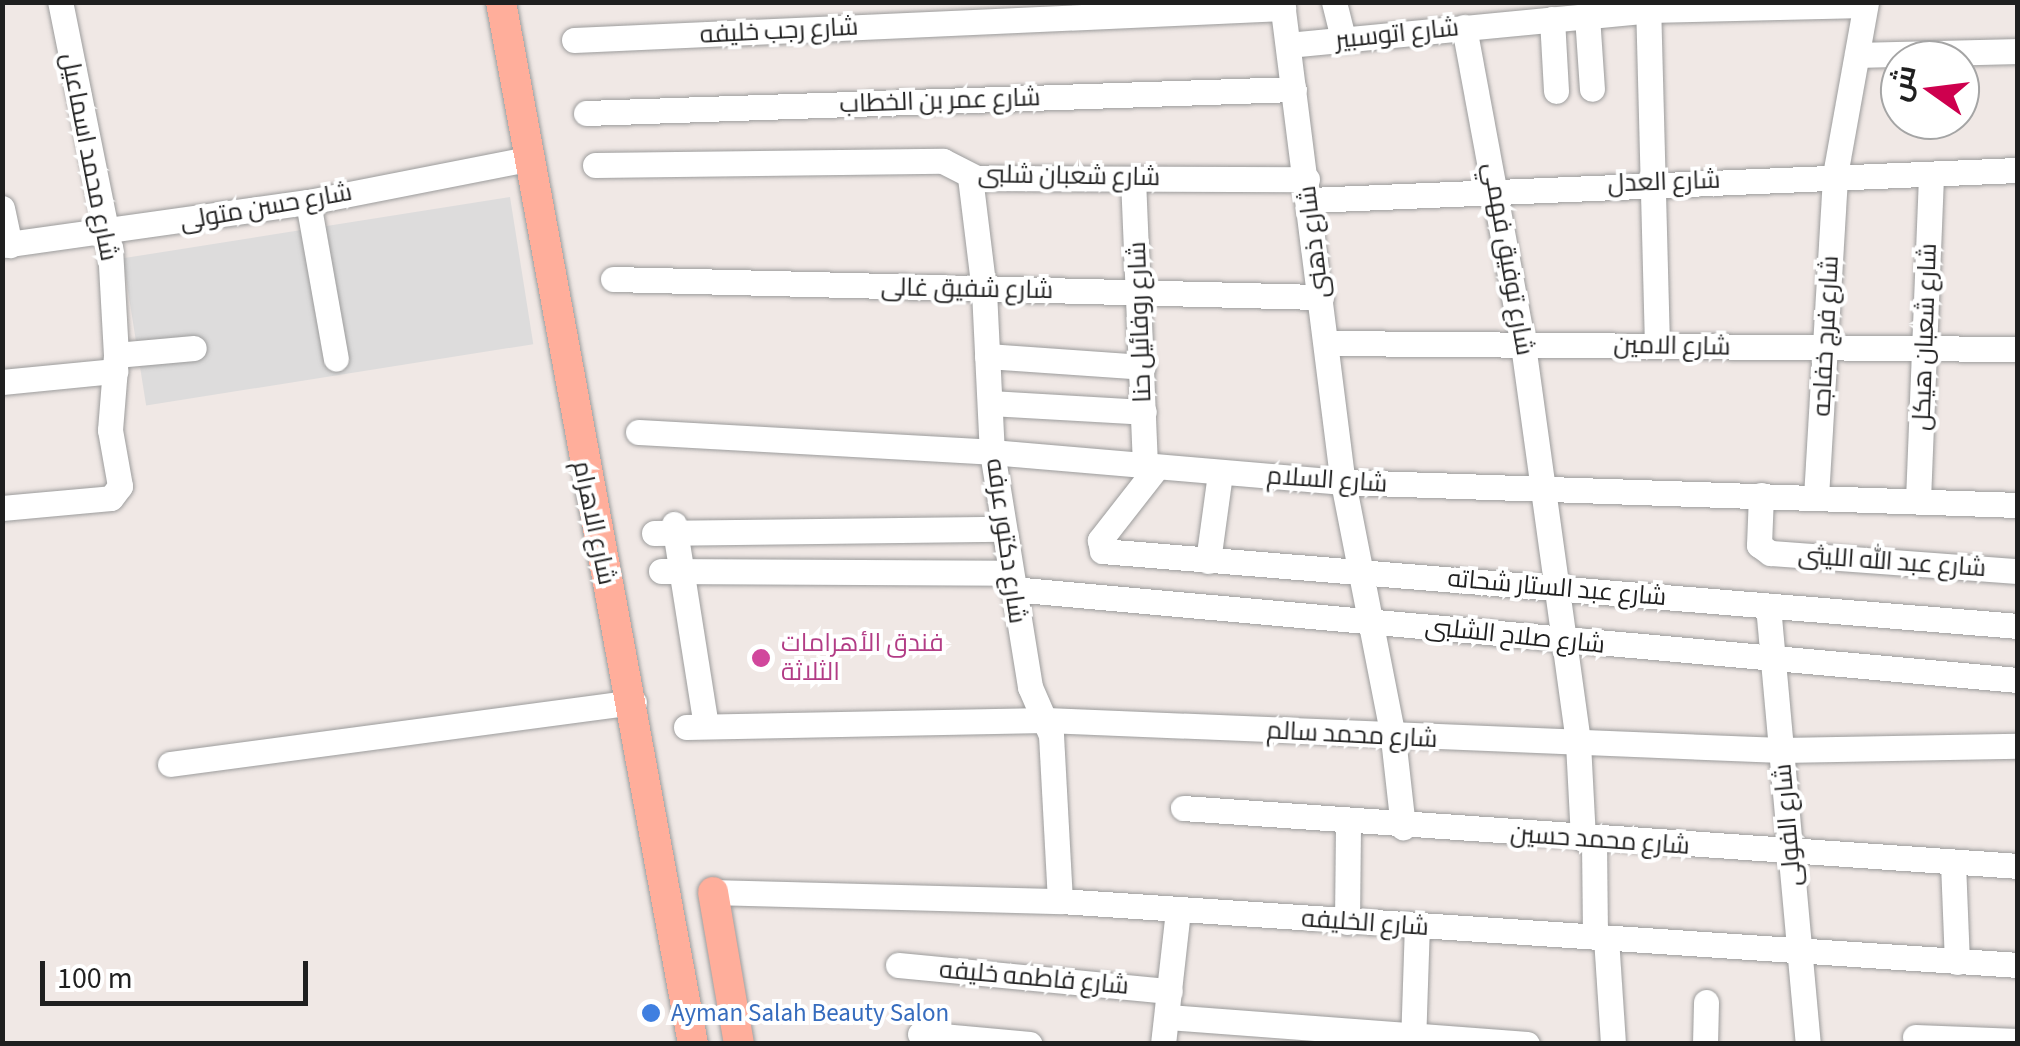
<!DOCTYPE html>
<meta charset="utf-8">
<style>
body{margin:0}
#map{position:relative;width:2020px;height:1046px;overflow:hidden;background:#f0e8e5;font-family:"Source Sans 3",Cairo,sans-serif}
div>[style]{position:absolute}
.residential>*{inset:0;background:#dddcdc;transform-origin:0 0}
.roads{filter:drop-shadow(0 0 2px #9c9c9c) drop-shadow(0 0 2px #9c9c9c)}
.minor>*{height:25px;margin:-12.5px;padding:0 12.5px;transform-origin:12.5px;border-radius:12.5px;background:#fff}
.major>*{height:30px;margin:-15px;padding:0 15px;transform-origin:15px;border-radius:15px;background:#ffae9b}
.dots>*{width:28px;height:28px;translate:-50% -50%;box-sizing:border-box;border:5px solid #fff;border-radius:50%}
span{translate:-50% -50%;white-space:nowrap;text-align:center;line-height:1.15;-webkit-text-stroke:8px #fff;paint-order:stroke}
.street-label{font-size:25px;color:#1f1f1f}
.hotel-label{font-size:25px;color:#b23c85}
.left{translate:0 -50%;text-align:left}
.shop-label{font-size:25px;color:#366cbe}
.frame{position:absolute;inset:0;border:5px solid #1f1f1f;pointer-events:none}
.north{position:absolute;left:1880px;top:40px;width:100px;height:100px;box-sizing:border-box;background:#fff;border:2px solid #a5a5a5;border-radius:50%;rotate:284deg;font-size:28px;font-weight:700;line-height:40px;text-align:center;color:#1f1f1f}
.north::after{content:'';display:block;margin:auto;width:35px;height:45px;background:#ce004e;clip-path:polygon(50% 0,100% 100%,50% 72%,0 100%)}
.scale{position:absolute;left:40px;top:961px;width:268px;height:45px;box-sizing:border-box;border:5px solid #1f1f1f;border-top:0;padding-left:12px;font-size:30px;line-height:35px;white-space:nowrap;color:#1f1f1f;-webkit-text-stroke:8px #fff;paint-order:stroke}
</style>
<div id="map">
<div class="residential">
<i style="left:510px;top:197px;width:149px;height:392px;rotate:81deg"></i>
</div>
<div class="roads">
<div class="minor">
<i style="left:1282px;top:2px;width:484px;rotate:82.8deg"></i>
<i style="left:1343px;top:482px;width:261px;rotate:78.9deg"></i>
<i style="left:1393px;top:738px;width:90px;rotate:83.6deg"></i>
<i style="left:1334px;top:2px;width:38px;rotate:76deg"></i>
<i style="left:1648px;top:2px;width:344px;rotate:88.5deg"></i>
<i style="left:1587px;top:16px;width:73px;rotate:86.1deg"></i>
<i style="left:1552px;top:19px;width:72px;rotate:86.8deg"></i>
<i style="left:1464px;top:27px;width:323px;rotate:79.5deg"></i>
<i style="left:1523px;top:345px;width:402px;rotate:82.1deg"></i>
<i style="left:1578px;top:743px;width:96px;rotate:87deg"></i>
<i style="left:574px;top:40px;width:710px;rotate:-2.58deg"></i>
<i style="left:1288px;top:45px;width:363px;rotate:-5.5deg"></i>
<i style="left:1649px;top:10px;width:216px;rotate:-1.3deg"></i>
<i style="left:1857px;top:55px;width:161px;rotate:-1.4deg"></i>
<i style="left:586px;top:113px;width:708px;rotate:-1.94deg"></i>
<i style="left:595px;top:165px;width:348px;rotate:-0.7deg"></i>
<i style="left:943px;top:161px;width:38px;rotate:27deg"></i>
<i style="left:977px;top:178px;width:330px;rotate:0.2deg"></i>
<i style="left:970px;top:177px;width:115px;rotate:83deg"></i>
<i style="left:984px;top:291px;width:161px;rotate:87.2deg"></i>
<i style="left:992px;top:452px;width:238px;rotate:80.8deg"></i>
<i style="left:1030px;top:687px;width:52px;rotate:66.4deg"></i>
<i style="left:1051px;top:735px;width:166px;rotate:86.9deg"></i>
<i style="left:1133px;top:179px;width:287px;rotate:87.6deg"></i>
<i style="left:1310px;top:200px;width:709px;rotate:-2.43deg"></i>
<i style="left:308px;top:202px;width:159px;rotate:79.9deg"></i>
<i style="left:2px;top:208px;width:38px;rotate:78deg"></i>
<i style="left:2px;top:245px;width:309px;rotate:-8deg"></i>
<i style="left:308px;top:202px;width:224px;rotate:-11.1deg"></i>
<i style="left:613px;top:279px;width:708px;rotate:1.46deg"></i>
<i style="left:1327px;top:343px;width:691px;rotate:0.5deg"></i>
<i style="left:116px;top:355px;width:78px;rotate:-5.1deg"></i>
<i style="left:987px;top:356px;width:156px;rotate:4deg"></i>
<i style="left:2px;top:382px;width:114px;rotate:-5.6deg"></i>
<i style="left:990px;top:403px;width:154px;rotate:3.3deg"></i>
<i style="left:638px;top:432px;width:355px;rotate:3.2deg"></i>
<i style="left:992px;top:452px;width:352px;rotate:4.9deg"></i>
<i style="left:1343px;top:482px;width:675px;rotate:1.95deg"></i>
<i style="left:1157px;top:467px;width:93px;rotate:128deg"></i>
<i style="left:1100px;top:540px;width:11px;rotate:80deg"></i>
<i style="left:1102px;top:551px;width:919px;rotate:4.68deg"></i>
<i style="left:1761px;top:495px;width:50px;rotate:92.3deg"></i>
<i style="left:1759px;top:545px;width:14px;rotate:36deg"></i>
<i style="left:1770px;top:553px;width:249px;rotate:4.2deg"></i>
<i style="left:1816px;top:497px;width:323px;rotate:-86.6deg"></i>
<i style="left:1835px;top:175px;width:176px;rotate:-79.8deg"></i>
<i style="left:1918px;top:500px;width:326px;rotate:-87.7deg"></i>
<i style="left:2px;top:508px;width:109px;rotate:-5.2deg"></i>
<i style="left:111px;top:498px;width:15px;rotate:-53deg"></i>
<i style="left:120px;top:486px;width:57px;rotate:-100.1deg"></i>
<i style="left:110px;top:430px;width:75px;rotate:-85.4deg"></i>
<i style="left:116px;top:355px;width:106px;rotate:-93.2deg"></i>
<i style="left:110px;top:249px;width:252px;rotate:-101.4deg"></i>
<i style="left:674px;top:524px;width:204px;rotate:81deg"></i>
<i style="left:654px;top:533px;width:349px;rotate:-0.7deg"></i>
<i style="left:1208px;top:561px;width:89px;rotate:-82.2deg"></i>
<i style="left:661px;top:571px;width:348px;rotate:0.3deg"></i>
<i style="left:1012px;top:589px;width:1010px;rotate:5.17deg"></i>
<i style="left:1768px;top:606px;width:440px;rotate:84.8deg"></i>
<i style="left:686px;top:727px;width:360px;rotate:-1.1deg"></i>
<i style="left:1046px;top:720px;width:736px;rotate:2.34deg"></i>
<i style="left:1781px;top:750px;width:237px;rotate:-1deg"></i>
<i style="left:170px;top:764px;width:468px;rotate:-7.6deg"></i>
<i style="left:1183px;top:808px;width:837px;rotate:3.97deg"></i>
<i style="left:1594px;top:840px;width:97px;rotate:89.4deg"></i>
<i style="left:1953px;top:863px;width:99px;rotate:87.7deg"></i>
<i style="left:713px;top:892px;width:347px;rotate:1.5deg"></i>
<i style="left:1060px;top:901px;width:960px;rotate:3.82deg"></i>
<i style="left:1347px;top:922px;width:99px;rotate:-89.4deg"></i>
<i style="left:1606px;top:938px;width:106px;rotate:86.2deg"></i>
<i style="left:898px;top:965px;width:273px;rotate:5.5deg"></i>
<i style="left:1168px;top:1017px;width:360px;rotate:4.3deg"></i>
<i style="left:920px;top:1034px;width:110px;rotate:5.2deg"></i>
<i style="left:1915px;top:1037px;width:103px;rotate:2.2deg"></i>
<i style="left:1163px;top:1044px;width:134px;rotate:-83.6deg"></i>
<i style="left:1413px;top:1044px;width:118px;rotate:-88.1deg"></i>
<i style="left:1705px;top:1044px;width:42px;rotate:-88.6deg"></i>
</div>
<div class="major">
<i style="left:501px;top:2px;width:1060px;rotate:79.56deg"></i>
<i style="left:713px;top:892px;width:154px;rotate:80.3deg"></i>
</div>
</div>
<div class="dots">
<i style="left:761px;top:658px;background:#d1479c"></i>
<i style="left:651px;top:1013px;background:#3f7fe0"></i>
</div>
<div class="street-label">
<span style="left:779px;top:31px;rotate:-3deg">شارع رجب خليفه</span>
<span style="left:1397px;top:34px;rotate:-6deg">شارع اتوسبير</span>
<span style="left:940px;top:101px;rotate:-2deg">شارع عمر بن الخطاب</span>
<span style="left:89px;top:157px;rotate:79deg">شارع محمد اسماعيل</span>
<span style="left:1069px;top:176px;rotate:1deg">شارع شعبان شلبى</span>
<span style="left:1664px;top:182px;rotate:-2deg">شارع العدل</span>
<span style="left:266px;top:207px;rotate:-10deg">شارع حسن متولى</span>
<span style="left:1314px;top:242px;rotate:-97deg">شارع ذهنى</span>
<span style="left:1508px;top:259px;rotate:80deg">شارع توفيق فهمي</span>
<span style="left:967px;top:289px;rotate:1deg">شارع شفيق غالى</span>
<span style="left:1140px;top:322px;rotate:-92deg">شارع روفائيل حنا</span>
<span style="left:1826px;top:336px;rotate:-87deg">شارع فرج خفاجه</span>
<span style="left:1925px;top:337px;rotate:-88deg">شارع شعبان هيكل</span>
<span style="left:1672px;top:346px;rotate:1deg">شارع الامين</span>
<span style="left:1327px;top:480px;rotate:4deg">شارع السلام</span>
<span style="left:594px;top:523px;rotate:78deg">شارع الاهرام</span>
<span style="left:1006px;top:541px;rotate:82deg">شارع دكتور عرفه</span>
<span style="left:1892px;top:562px;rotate:4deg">شارع عبد الله الليثى</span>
<span style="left:1557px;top:588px;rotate:5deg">شارع عبد الستار شحاته</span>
<span style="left:1515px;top:636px;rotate:6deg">شارع صلاح الشلبى</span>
<span style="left:1352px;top:735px;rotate:3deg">شارع محمد سالم</span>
<span style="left:1788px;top:825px;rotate:-95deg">شارع الفولى</span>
<span style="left:1600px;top:840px;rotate:4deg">شارع محمد حسين</span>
<span style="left:1365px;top:923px;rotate:4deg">شارع الخليفه</span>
<span style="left:1034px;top:978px;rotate:5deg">شارع فاطمه خليفه</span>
</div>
<div class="hotel-label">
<span class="left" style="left:781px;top:658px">فندق الأهرامات<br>الثلاثة</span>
</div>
<div class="shop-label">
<span class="left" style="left:671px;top:1013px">Ayman Salah Beauty Salon</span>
</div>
<div class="frame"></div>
<div class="north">ش</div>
<div class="scale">100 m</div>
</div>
